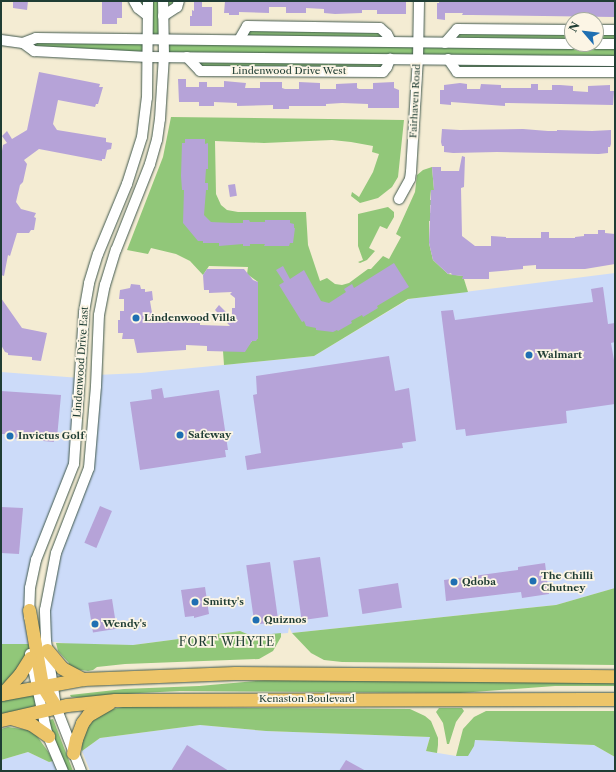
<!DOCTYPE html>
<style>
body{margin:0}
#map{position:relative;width:616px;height:772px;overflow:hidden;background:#f4ecd3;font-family:"Libre Caslon Text",serif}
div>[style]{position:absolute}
.built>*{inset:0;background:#ccdbf9}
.green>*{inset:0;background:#91c779}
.building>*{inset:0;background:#b6a3d8;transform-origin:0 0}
.roads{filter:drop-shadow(0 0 1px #3f574c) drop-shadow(0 0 1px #3f574c)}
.minor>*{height:10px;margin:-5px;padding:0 5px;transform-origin:5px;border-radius:5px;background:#fff}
.major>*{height:13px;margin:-6.5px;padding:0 6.5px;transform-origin:6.5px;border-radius:6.5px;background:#edc569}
.dots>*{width:11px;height:11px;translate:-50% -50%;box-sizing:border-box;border:2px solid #fcf5e5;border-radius:50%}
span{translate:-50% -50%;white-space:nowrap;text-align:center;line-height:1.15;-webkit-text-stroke:3.5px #fcf5e5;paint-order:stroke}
.street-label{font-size:10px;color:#1f3d34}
.poi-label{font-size:10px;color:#1f3d34;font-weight:700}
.left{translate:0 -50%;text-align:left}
.quarter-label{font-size:12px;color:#1f3d34;letter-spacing:1px}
.frame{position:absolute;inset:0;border:2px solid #1f3d34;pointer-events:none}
.north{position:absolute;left:564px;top:12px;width:40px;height:40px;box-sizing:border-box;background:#fcf5e5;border:1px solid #a4ab9e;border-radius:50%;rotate:298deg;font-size:11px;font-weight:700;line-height:16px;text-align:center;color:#1f3d34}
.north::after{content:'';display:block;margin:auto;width:14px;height:18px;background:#1f6fb2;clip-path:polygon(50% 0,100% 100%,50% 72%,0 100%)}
</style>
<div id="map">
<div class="built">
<i style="clip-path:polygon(615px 273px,615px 588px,556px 605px,292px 633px,289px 627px,288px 633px,252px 636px,240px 631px,133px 645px,71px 644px,46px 641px,47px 595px,89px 468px,96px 375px,141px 373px,314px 356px,409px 299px)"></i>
<i style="clip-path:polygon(1px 372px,80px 378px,74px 464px,36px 560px,29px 644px,18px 646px,1px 644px)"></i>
<i style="clip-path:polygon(200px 725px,266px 731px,430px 737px,426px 751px,456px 756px,474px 740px,594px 745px,615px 757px,615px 771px,90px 771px,82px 751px,100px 738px)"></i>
<i style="clip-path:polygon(28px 752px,49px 762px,53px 761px,57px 771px,1px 771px,1px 760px)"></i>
</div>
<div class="green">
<i style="clip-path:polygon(134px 1px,179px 1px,163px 16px,164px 39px,238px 40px,247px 26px,380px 28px,391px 42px,445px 43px,457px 29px,572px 30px,572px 44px,596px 44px,596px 30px,615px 30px,615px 72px,457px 72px,448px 59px,390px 59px,387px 67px,200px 71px,187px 57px,164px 56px,163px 40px,148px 39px,148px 57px,34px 51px,23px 43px,148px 39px,147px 15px)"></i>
<i style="clip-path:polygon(171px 117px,404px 120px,398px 177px,392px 187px,378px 198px,360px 203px,351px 196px,352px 192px,359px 197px,373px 172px,379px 154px,372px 152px,373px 146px,351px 142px,332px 140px,264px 143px,215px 141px,216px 194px,221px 205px,227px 210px,238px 212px,306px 212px,308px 245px,320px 281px,327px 278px,335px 284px,342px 285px,349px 283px,368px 269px,371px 269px,383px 256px,389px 259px,401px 237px,396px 234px,415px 192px,417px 175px,423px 170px,432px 167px,434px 190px,431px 190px,430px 200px,433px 200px,432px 205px,430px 205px,430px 213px,433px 213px,433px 221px,429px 221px,429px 243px,433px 260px,448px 274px,463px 276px,468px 292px,408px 299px,314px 356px,224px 365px,223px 351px,247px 347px,252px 341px,258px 338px,258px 282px,247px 274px,248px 267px,209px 266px,203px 275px,190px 261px,176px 254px,151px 248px,148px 254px,127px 250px,163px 157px)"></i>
<i style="clip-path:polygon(388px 207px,394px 212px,394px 217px,387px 229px,380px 226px,369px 248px,375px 251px,367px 260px,360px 263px,358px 262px,363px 260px,358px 246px,358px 214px)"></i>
<i style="clip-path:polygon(615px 588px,615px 665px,342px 662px,324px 660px,311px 653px,292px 633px,556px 605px)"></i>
<i style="clip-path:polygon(240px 631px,252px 636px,281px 633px,281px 637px,273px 651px,259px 659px,125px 664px,97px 667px,93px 670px,88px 671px,74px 669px,67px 666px,69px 663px,58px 651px,56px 643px,133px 645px)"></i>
<i style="clip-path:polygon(1px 644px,29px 644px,30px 658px,2px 693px,36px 687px,41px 710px,1px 720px)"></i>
<i style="clip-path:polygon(277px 679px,615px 681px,615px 686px,555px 686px,460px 693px,180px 691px,140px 693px,83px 698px,71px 697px,70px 695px,124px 689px,199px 686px)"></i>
<i style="clip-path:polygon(123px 707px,410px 709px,425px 716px,431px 721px,438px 738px,438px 745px,437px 753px,426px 751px,430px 737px,266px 731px,200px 725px,100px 738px,82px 751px,81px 738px,85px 723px,106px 710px)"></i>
<i style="clip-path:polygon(439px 708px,462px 708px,464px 711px,456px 722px,449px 744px,447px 744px,443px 723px,436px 712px)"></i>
<i style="clip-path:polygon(486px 711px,615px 711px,615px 757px,594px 745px,475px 740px,474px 746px,468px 756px,456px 756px,463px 729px,474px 717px)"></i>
<i style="clip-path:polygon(53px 719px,73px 771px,67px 771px,51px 734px,49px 720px)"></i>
<i style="clip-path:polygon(8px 727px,28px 730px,37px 736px,49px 753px,53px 761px,49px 762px,28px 752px,1px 760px,1px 729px)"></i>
</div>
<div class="building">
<i style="clip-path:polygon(13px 1px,28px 1px,27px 10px,13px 8px)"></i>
<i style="clip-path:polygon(102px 1px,122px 1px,122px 18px,117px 18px,117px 24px,102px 24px)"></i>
<i style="clip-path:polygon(194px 1px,202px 1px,202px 7px,212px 7px,212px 26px,190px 26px,190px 16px,192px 16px,192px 10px,194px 11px)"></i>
<i style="clip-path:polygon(225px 1px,406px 1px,406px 14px,377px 14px,377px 10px,362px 10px,362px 13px,335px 14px,324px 13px,324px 9px,306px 8px,306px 13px,286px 13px,286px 7px,269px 7px,269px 13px,239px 12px,239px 15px,229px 15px,229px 13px,224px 13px)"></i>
<i style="clip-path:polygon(439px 1px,615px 1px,615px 15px,614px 17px,472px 15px,462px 15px,463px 13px,445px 13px,445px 20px,437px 19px,437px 3px,439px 3px)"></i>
<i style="clip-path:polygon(39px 72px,100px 84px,99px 87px,103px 87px,98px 104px,96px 104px,95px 107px,58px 100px,53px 124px,57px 130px,106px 138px,106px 142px,112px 143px,111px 149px,107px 150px,105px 159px,102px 159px,102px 161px,39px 149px,24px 160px,27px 164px,23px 182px,20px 185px,16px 202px,21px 209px,36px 213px,34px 217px,36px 218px,34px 230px,31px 230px,29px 233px,17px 233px,10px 256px,8px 255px,4px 276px,1px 275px,1px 157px,3px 145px,7px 143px,2px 136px,7px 131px,12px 139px,27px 130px)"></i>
<i style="clip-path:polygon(178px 79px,186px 79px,186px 87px,199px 87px,199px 82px,207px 82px,207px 87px,224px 87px,224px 81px,246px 83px,245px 88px,260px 88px,260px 82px,282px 82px,282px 88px,285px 89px,299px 89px,299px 82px,320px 83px,320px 89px,336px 89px,336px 84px,357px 83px,357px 88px,359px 89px,373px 89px,373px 83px,394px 82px,394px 88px,399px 90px,399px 108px,368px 108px,368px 104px,342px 103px,326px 104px,326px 106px,289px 106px,289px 109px,273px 109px,273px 105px,237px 106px,237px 103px,214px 102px,214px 106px,199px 106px,199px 102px,179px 102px)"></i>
<i style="clip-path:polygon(460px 83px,467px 84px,467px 89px,480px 89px,481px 84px,501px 85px,501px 88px,531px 88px,531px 84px,538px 84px,538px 90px,552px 90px,552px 85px,560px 85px,573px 86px,573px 91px,588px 92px,588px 86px,610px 85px,610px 91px,614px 91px,613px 105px,505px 103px,505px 106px,451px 102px,451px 105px,440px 104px,440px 90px,444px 90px,444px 85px)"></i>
<i style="clip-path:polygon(442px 129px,460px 130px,523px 129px,548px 131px,557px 131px,557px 130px,592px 131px,611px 130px,611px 144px,610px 147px,608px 147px,608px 153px,599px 154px,497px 152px,453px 153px,444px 152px,444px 146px,442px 146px,441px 142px)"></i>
<i style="clip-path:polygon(185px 139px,205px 139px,205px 144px,208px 143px,208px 169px,206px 169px,205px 183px,208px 183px,208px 190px,206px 190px,204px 215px,211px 222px,232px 223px,243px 223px,243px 220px,249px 220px,250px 222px,265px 222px,265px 220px,290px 220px,290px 223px,294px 224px,294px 228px,295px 228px,293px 243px,290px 243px,289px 246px,264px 246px,265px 244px,250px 244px,250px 246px,243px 246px,243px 244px,219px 246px,219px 243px,203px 243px,203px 241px,198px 241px,183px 223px,184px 190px,182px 190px,181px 176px,182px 143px,185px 143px)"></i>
<i style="clip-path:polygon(462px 156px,465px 157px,464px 187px,461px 188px,462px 236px,475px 246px,491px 246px,491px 236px,506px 237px,506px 238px,541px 238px,541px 232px,549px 232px,549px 238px,575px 238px,575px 237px,584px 236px,584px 234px,598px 234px,598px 230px,605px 230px,605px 233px,615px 234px,615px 264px,585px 269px,536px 269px,536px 265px,523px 266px,523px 269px,489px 272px,489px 279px,462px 279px,463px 276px,452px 275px,451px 273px,448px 274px,433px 260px,429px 243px,431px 190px,434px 190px,432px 167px,441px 167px,441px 171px,459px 171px)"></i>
<i style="left:235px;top:184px;width:12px;height:7px;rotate:81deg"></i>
<i style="clip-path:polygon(394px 263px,409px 287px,377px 306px,378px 308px,363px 317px,362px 315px,351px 321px,352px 323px,338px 331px,337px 330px,333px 332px,316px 330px,316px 328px,306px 326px,304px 321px,302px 322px,279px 285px,284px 282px,276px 270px,283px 266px,290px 279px,304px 270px,321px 301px,329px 303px,346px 292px,344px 289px,352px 284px,354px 288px)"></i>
<i style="clip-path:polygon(207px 269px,244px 269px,253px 280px,258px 282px,258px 338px,256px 341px,252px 341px,245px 352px,207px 351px,207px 346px,186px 345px,186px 350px,137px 353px,134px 339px,122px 339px,123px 333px,118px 333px,118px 320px,120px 320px,120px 311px,124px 311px,124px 299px,119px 299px,120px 290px,130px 288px,131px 284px,140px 285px,141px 289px,145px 289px,145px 292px,152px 291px,153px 300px,150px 301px,153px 319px,187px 321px,187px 323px,200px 323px,200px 325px,230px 326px,215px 310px,219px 305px,232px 318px,232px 308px,235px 308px,235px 298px,230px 294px,232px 292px,209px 293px,209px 290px,204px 290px,203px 275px)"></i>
<i style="clip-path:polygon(603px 287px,608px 324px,615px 323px,615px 342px,611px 343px,615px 366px,615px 404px,566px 411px,567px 423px,466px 436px,465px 429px,456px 430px,441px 311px,453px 310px,455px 320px,593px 302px,591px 289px)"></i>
<i style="clip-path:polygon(1px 298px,22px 328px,47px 333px,41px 361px,32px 360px,32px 357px,8px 355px,8px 353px,5px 352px,1px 345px)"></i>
<i style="clip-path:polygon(389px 356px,395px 391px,409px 388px,416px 441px,402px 443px,403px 448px,247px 470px,245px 456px,261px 453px,253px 395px,257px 394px,256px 376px)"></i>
<i style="clip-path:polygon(162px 388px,164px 398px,219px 390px,228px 450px,225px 450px,226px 457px,140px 470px,130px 402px,152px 399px,151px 390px)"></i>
<i style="clip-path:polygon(1px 391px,61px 395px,57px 438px,53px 438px,54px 442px,43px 441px,43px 440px,5px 438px,5px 434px,1px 434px)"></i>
<i style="left:100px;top:506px;width:13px;height:40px;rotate:23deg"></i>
<i style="clip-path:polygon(1px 507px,23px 508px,19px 554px,1px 553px)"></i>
<i style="left:320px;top:557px;width:60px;height:27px;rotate:82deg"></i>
<i style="left:270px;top:562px;width:60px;height:24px;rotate:82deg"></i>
<i style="clip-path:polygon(545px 563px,549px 594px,522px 598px,521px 592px,446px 601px,444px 580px,518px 570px,518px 567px)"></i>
<i style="left:398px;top:583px;width:25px;height:40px;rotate:81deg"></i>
<i style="clip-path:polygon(205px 587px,209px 614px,194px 618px,194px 616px,185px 617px,181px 590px)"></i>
<i style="left:112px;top:599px;width:30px;height:24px;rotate:81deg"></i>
<i style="clip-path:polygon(187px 745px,229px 771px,171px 771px)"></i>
<i style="clip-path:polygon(346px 760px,366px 771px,339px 771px)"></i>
</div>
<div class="roads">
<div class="minor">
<i style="left:134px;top:1px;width:8px;rotate:60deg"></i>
<i style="left:138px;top:8px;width:11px;rotate:38deg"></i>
<i style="left:163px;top:16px;width:17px;rotate:-33deg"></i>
<i style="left:177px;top:7px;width:6px;rotate:-72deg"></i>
<i style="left:596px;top:30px;width:19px"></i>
<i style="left:1px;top:40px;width:22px;rotate:8deg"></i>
<i style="left:23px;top:43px;width:14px;rotate:36deg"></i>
<i style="left:34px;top:51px;width:114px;rotate:3deg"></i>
<i style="left:148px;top:57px;width:467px;rotate:0.5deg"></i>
<i style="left:239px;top:40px;width:16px;rotate:-60deg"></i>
<i style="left:247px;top:26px;width:133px;rotate:0.9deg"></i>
<i style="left:380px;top:28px;width:9px;rotate:41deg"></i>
<i style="left:387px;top:34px;width:9px;rotate:63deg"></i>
<i style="left:23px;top:43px;width:14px;rotate:-21deg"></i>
<i style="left:36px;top:38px;width:536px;rotate:0.64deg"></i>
<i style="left:445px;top:43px;width:18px;rotate:-49deg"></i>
<i style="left:457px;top:29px;width:115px;rotate:0.5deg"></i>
<i style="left:596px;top:44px;width:19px"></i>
<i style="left:187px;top:57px;width:19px;rotate:47deg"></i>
<i style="left:200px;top:71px;width:183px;rotate:0.3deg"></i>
<i style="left:383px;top:72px;width:6px;rotate:-51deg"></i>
<i style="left:387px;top:67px;width:9px;rotate:-69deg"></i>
<i style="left:448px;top:59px;width:16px;rotate:55deg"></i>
<i style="left:457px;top:72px;width:158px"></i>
<i style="left:399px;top:199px;width:23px;rotate:-61deg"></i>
<i style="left:410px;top:179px;width:7px;rotate:-82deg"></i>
<i style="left:411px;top:172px;width:113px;rotate:-86.5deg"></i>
<i style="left:418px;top:59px;width:58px;rotate:-89deg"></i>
<i style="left:29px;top:617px;width:29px;rotate:-88deg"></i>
<i style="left:30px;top:588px;width:29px;rotate:-78deg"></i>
<i style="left:36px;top:560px;width:103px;rotate:-68.4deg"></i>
<i style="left:74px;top:464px;width:152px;rotate:-86.2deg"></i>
<i style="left:84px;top:312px;width:29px;rotate:-80deg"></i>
<i style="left:89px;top:283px;width:30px;rotate:-73deg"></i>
<i style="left:98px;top:254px;width:76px;rotate:-67.5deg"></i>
<i style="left:127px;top:184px;width:49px;rotate:-72.3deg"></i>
<i style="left:142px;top:137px;width:39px;rotate:-83deg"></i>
<i style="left:147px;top:98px;width:97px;rotate:-89.4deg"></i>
<i style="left:30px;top:654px;width:67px;rotate:78deg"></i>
<i style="left:44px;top:720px;width:16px;rotate:76deg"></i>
<i style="left:48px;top:736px;width:38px;rotate:67deg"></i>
<i style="left:81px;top:771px;width:69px;rotate:-111.3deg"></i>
<i style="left:56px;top:707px;width:67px;rotate:-98.6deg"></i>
<i style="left:46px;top:641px;width:31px;rotate:-92deg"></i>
<i style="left:45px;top:610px;width:58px;rotate:-79.1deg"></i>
<i style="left:56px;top:553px;width:91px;rotate:-68.8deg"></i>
<i style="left:89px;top:468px;width:82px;rotate:-85.1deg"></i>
<i style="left:96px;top:386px;width:71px;rotate:-87.6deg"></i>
<i style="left:99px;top:315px;width:31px;rotate:-79deg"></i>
<i style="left:105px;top:285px;width:37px;rotate:-73deg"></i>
<i style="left:116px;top:250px;width:92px;rotate:-68.4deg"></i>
<i style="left:150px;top:164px;width:25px;rotate:-74deg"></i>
<i style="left:157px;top:140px;width:21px;rotate:-82deg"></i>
<i style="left:160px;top:119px;width:63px;rotate:-86.4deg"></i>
<i style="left:164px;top:56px;width:55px;rotate:-91deg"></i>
</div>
<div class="major">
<i style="left:29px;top:610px;width:76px;rotate:80.2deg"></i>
<i style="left:42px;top:685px;width:26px;rotate:58deg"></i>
<i style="left:47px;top:650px;width:23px;rotate:50deg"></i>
<i style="left:62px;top:668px;width:24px;rotate:28deg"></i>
<i style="left:1px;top:694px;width:83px;rotate:-10.4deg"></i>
<i style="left:83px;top:679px;width:152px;rotate:-2.3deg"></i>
<i style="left:235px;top:673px;width:380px;rotate:0.5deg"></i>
<i style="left:2px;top:694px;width:27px;rotate:-48deg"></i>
<i style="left:20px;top:674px;width:19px;rotate:-58deg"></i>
<i style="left:11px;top:718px;width:21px;rotate:17deg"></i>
<i style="left:31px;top:724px;width:21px;rotate:35deg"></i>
<i style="left:1px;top:720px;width:68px;rotate:-12.8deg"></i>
<i style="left:67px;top:705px;width:48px;rotate:-5.9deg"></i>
<i style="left:115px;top:700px;width:500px;rotate:-0.11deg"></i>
<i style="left:73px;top:753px;width:14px;rotate:-78deg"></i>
<i style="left:76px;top:739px;width:17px;rotate:-69deg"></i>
<i style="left:82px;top:723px;width:10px;rotate:-53deg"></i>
<i style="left:88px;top:715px;width:24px;rotate:-30deg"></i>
</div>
</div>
<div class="dots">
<i style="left:136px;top:318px;background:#1f6fb2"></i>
<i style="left:529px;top:355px;background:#1f6fb2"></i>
<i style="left:180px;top:435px;background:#1f6fb2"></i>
<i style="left:10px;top:436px;background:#1f6fb2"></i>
<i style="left:533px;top:581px;background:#1f6fb2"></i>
<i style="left:454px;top:582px;background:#1f6fb2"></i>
<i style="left:195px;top:602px;background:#1f6fb2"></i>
<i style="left:256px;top:620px;background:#1f6fb2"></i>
<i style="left:95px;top:624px;background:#1f6fb2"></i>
</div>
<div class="street-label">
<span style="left:289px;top:71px">Lindenwood Drive West</span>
<span style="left:415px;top:101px;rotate:-87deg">Fairhaven Road</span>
<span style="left:81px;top:362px;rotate:-86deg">Lindenwood Drive East</span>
<span style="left:307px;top:699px">Kenaston Boulevard</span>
</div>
<div class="poi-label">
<span class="left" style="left:144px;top:318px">Lindenwood Villa</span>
<span class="left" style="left:537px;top:355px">Walmart</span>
<span class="left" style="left:188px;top:435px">Safeway</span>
<span class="left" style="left:18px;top:436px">Invictus Golf</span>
<span class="left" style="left:541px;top:581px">The Chilli<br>Chutney</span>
<span class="left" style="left:462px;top:582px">Qdoba</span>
<span class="left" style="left:203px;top:602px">Smitty's</span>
<span class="left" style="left:264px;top:620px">Quiznos</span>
<span class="left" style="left:103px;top:624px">Wendy's</span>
</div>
<div class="quarter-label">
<span style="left:227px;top:642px">FORT WHYTE</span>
</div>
<div class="frame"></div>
<div class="north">N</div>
</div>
